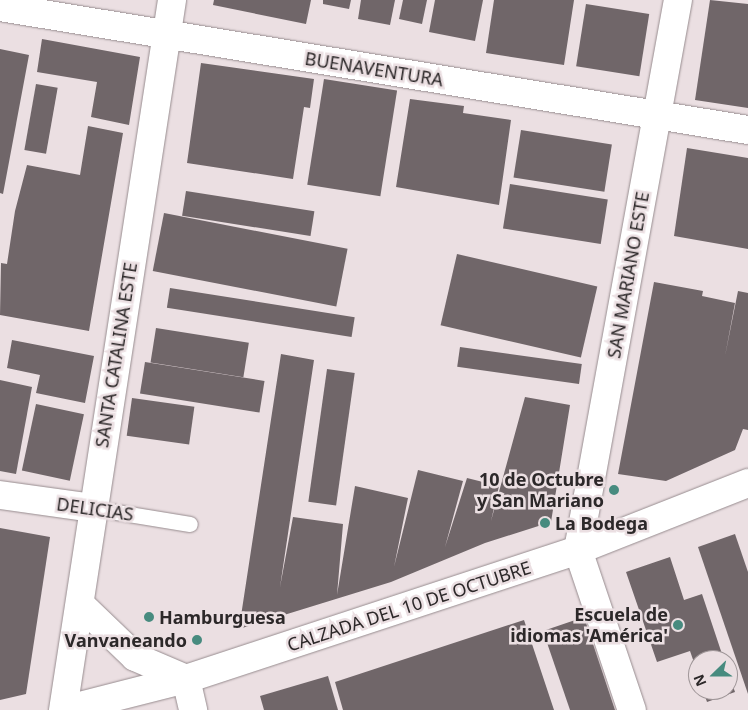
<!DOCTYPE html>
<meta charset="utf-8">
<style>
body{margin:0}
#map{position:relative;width:748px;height:710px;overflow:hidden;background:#ebdfe2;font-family:"Noto Sans",sans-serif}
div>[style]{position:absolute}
.building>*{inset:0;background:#706669;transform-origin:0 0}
.roads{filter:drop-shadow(0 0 1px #978c8f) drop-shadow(0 0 1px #978c8f)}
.service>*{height:15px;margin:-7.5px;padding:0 7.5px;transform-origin:7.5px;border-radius:7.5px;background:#fff}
.minor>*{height:28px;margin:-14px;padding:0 14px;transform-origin:14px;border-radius:14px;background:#fff}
.tertiary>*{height:28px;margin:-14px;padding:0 14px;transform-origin:14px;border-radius:14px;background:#fff}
.primary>*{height:28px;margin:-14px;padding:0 14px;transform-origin:14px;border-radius:14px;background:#fff}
.dots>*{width:14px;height:14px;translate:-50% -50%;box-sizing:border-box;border:2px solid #ebdfe2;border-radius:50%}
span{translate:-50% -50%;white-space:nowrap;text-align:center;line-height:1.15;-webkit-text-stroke:5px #ebdfe2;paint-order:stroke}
.street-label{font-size:18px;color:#2c2829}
.poi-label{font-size:18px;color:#2c2829;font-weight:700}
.right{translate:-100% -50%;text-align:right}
.left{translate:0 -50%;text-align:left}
.north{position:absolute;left:688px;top:650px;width:50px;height:50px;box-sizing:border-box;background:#ebdfe2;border:1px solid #9f9698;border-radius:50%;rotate:248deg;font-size:14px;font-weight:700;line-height:20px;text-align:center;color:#2c2829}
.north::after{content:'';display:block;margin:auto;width:18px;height:22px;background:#478b7f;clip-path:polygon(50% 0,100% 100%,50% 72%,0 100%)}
</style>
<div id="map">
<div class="building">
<i style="clip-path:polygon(214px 0,311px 0,306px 24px,213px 5px)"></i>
<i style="clip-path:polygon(323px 0,351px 0,349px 9px,323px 4px)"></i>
<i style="clip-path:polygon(361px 0,395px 0,390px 25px,358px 19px)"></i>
<i style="clip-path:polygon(403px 0,427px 0,422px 24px,399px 19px)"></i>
<i style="clip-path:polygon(435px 0,483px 0,475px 41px,429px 32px)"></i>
<i style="clip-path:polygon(494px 0,574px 0,564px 65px,486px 53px)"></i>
<i style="clip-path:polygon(710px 0,748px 4px,748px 108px,695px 100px)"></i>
<i style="left:586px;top:4px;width:64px;height:63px;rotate:9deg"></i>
<i style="clip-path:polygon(42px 39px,140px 57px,129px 125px,91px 117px,97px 82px,37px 72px)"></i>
<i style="clip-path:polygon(0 49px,29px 55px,3px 194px,0 193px)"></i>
<i style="clip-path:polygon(201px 63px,314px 79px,310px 108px,304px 107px,293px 179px,187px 163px)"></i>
<i style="left:324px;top:79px;width:74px;height:107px;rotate:9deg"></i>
<i style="left:36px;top:84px;width:22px;height:67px;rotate:10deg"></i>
<i style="clip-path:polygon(410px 99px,464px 106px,463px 113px,511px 120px,499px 205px,396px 187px)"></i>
<i style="clip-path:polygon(88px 126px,123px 133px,89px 331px,0 315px,1px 263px,7px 264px,15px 211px,27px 165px,80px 175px)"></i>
<i style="left:521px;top:130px;width:92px;height:48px;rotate:9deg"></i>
<i style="clip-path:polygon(687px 148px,748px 158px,748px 249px,674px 236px)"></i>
<i style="left:510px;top:184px;width:99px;height:45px;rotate:9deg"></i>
<i style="left:186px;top:191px;width:130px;height:25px;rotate:9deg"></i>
<i style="left:164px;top:213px;width:187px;height:59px;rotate:11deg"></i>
<i style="left:457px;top:254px;width:144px;height:73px;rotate:13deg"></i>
<i style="clip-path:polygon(654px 282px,703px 291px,702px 296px,735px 303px,725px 356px,738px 291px,748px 293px,748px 430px,743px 429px,735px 450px,666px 481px,618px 474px)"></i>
<i style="left:170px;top:288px;width:187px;height:20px;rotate:9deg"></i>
<i style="left:156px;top:328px;width:94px;height:35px;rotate:9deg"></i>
<i style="clip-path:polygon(12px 340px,94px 356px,85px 403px,36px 393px,40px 375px,7px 368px)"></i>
<i style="left:460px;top:347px;width:123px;height:20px;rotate:8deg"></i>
<i style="clip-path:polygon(281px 354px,314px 360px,280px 587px,293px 517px,343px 524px,337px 595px,355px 486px,408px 498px,394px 567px,418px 470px,463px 481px,445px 547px,467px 478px,499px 486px,491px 521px,525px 397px,570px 405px,551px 522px,485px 543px,391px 582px,239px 629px)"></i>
<i style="left:145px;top:362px;width:121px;height:32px;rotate:9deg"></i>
<i style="left:327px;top:369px;width:28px;height:134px;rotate:8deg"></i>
<i style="clip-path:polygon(0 380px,32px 387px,16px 474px,0 471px)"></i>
<i style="left:132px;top:398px;width:63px;height:38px;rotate:8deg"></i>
<i style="left:36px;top:404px;width:49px;height:68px;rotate:12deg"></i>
<i style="clip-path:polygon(0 528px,50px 537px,26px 694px,0 700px)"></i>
<i style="clip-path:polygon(735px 534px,748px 572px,748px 694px,698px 547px)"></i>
<i style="clip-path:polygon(670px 557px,684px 600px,702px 594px,724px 660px,698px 660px,698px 674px,690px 651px,657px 662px,626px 572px)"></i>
<i style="clip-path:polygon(584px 617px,615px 710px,570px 710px,543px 631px)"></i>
<i style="clip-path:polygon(524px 620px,554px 710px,343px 710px,335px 682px)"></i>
<i style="clip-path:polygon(728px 672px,735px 692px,707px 702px,703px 690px,728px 690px)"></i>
<i style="clip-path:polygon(328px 676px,338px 710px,264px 710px,260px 696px)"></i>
</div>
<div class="roads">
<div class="service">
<i style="left:92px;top:508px;width:99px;rotate:9.3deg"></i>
</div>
<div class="minor">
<i style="left:0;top:7px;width:758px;rotate:9.34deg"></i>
<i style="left:0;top:495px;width:93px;rotate:8deg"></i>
<i style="left:578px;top:550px;width:169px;rotate:71.4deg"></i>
</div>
<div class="tertiary">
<i style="left:578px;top:550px;width:559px;rotate:-79.7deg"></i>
<i style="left:80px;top:604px;width:76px;rotate:43.9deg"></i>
<i style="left:135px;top:657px;width:56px;rotate:23.3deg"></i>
<i style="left:63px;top:710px;width:718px;rotate:-81.27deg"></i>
</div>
<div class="primary">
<i style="left:186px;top:679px;width:32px;rotate:77deg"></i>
<i style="left:64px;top:710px;width:126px;rotate:-14.3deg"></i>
<i style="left:186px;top:679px;width:413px;rotate:-18.2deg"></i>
<i style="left:578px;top:550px;width:183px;rotate:-21.5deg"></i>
</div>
</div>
<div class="dots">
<i style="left:614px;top:490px;background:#478b7f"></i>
<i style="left:545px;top:523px;background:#478b7f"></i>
<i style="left:149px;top:617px;background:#478b7f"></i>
<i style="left:678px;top:625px;background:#478b7f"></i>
<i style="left:197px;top:640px;background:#478b7f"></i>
</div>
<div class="street-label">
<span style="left:374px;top:69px;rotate:9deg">BUENAVENTURA</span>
<span style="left:628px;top:275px;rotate:-80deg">SAN MARIANO ESTE</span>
<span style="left:116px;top:355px;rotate:-81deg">SANTA CATALINA ESTE</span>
<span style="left:95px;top:509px;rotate:8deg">DELICIAS</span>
<span style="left:409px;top:606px;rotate:-18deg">CALZADA DEL 10 DE OCTUBRE</span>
</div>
<div class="poi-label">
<span class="right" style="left:604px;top:490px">10 de Octubre<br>y San Mariano</span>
<span class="left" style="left:555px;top:523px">La Bodega</span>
<span class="right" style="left:668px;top:625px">Escuela de<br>idiomas 'América'</span>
<span class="left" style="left:159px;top:617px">Hamburguesa</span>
<span class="right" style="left:187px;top:640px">Vanvaneando</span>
</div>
<div class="north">N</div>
</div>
